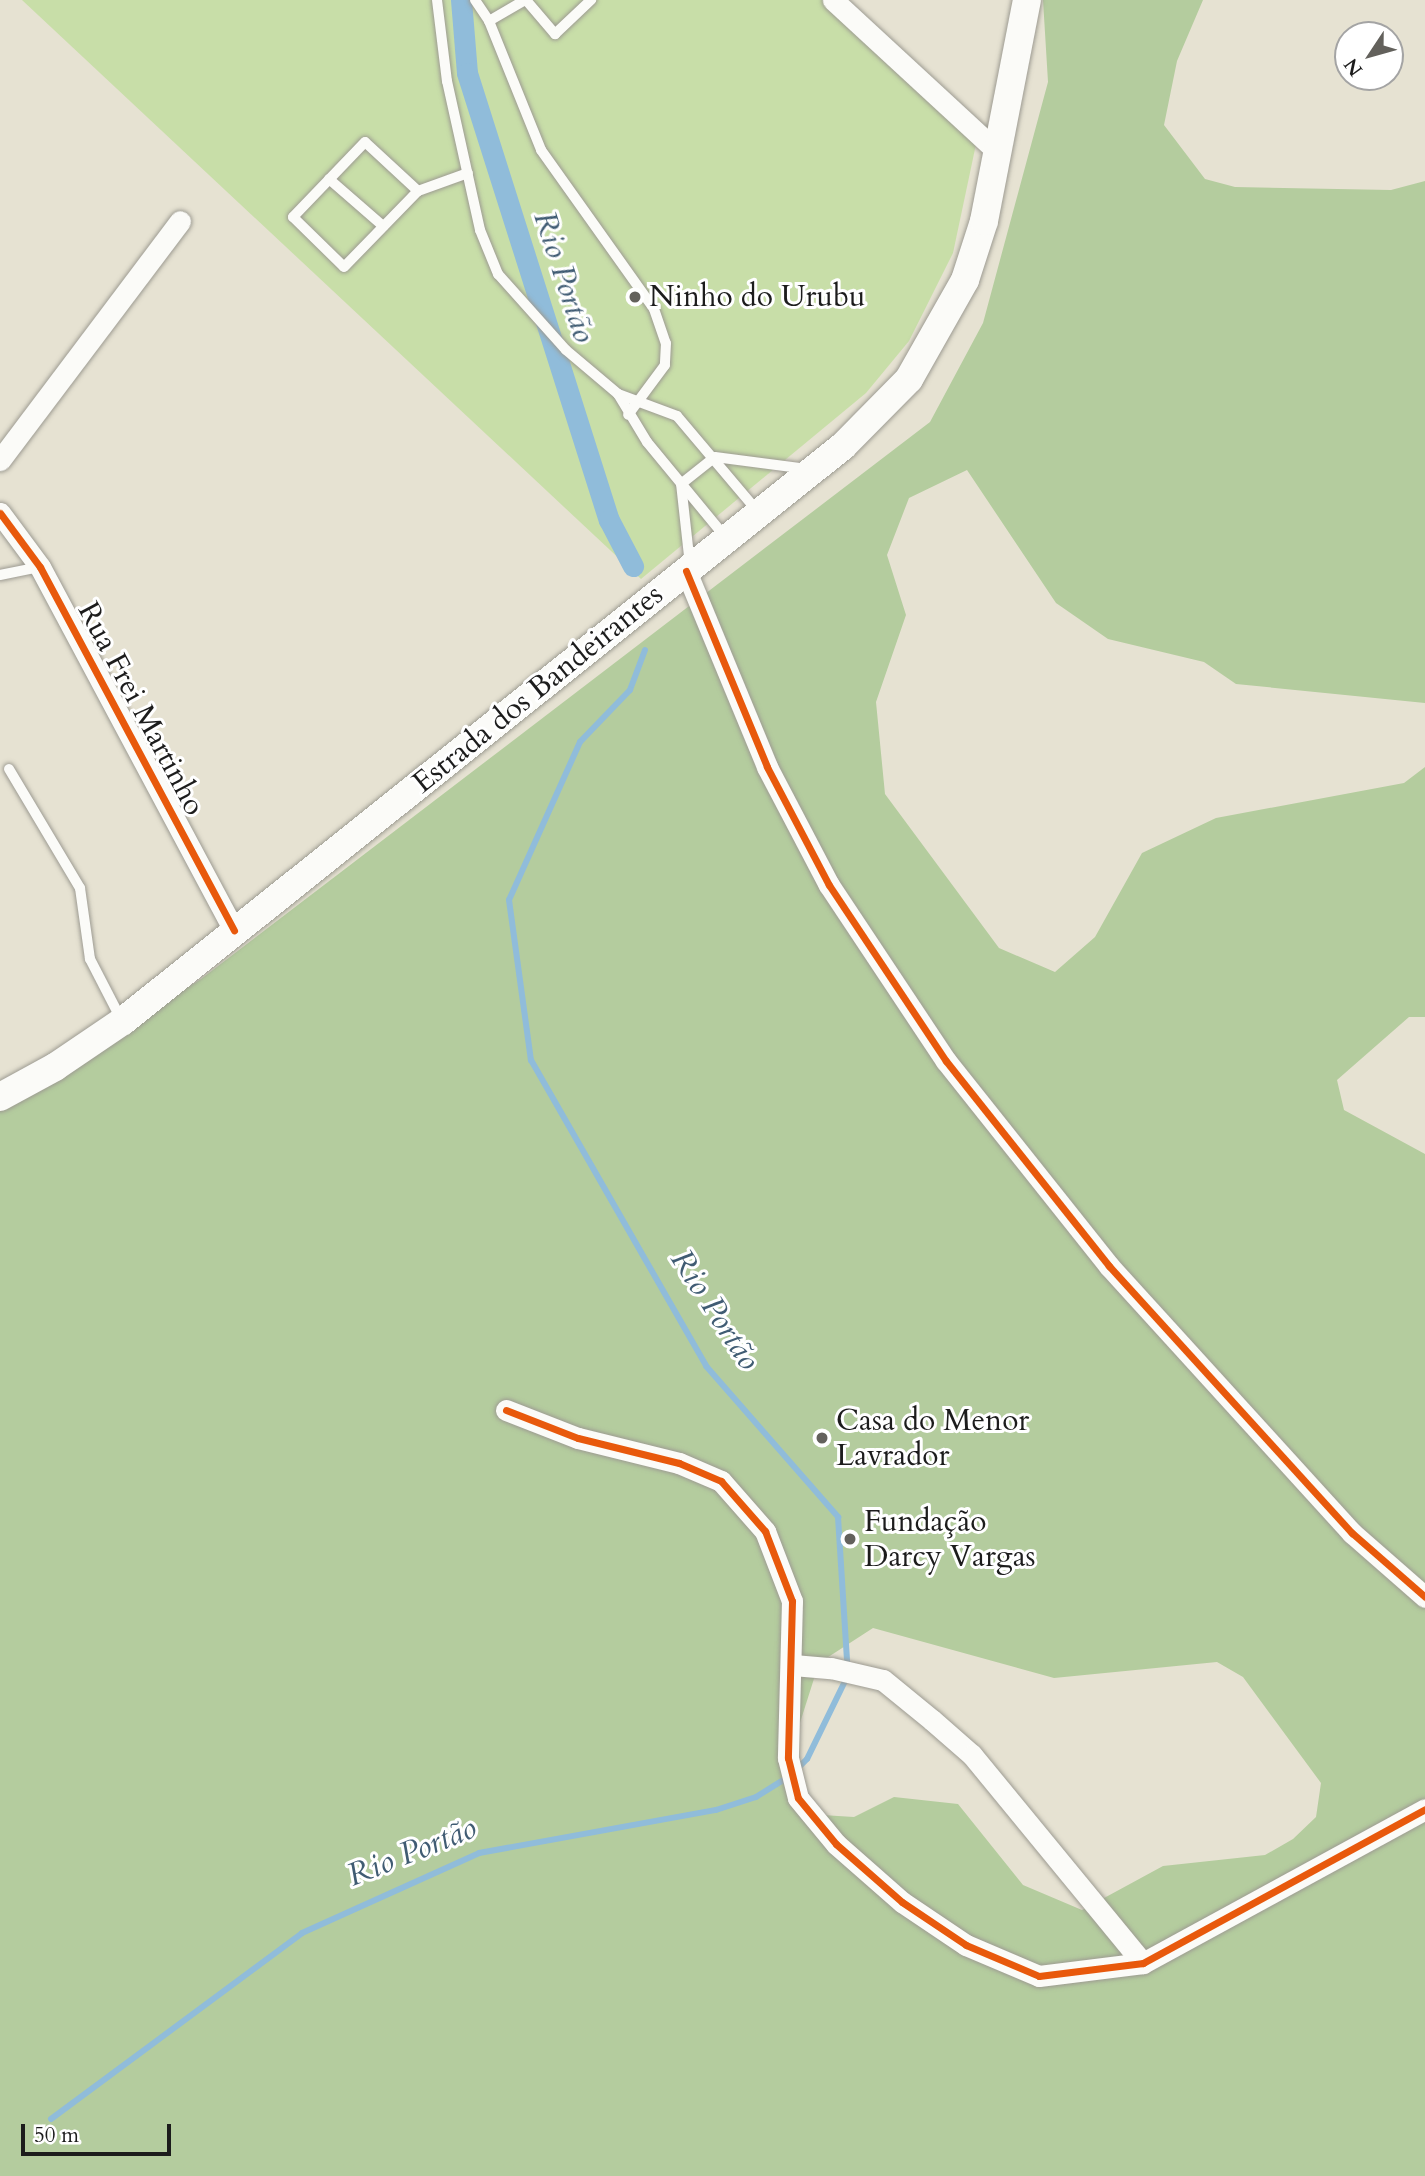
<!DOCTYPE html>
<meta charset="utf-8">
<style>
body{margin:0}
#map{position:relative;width:1425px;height:2176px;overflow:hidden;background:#e6e2d2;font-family:Cardo,serif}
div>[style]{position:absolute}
.green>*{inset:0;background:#c8dea8}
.forest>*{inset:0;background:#b4cc9e}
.stream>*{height:6px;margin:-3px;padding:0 3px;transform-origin:3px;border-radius:3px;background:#90bcda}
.canal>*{height:21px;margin:-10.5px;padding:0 10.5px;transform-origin:10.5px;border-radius:10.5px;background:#90bcda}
.roads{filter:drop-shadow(0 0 2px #9d9b92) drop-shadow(0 0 2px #9d9b92)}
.lane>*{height:10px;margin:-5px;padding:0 5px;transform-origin:5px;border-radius:5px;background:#fbfbf8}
.street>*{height:21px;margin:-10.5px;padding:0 10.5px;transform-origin:10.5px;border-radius:10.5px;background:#fbfbf8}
.secondary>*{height:28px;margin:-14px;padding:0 14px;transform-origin:14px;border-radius:14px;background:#fbfbf8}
.cycleway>*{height:7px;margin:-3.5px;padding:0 3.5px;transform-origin:3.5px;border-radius:3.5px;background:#e8590c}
.dots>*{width:19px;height:19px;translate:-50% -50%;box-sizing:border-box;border:4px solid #fff;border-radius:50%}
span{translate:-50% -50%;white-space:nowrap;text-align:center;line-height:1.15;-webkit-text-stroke:6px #fff;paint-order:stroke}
.poi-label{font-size:30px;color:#1c1c1c}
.left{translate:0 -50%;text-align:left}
.street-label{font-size:30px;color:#1c1c1c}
.water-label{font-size:32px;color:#405c73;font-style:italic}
.north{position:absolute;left:1334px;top:21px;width:70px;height:70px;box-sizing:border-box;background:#fff;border:2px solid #a4a4a4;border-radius:50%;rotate:234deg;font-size:19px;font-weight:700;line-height:28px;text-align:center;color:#1c1c1c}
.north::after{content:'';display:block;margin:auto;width:24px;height:32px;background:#63615c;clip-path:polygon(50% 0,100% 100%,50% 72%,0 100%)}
.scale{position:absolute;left:21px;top:2124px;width:150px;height:32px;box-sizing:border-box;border:4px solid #1c1c1c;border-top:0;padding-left:9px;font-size:21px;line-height:24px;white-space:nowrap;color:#1c1c1c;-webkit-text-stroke:5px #fff;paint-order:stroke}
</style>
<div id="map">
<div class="green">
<i style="clip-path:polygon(22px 0,833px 0,979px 130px,953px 253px,909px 341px,866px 393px,641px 579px)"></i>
</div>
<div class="forest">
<i style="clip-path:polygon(evenodd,1043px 0,1203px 0,1177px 61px,1164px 125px,1205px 179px,1235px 187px,1391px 190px,1425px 181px,1425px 703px,1236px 684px,1204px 662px,1108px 639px,1056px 603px,967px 470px,909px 498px,887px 555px,906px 615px,876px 702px,885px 794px,999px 948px,1055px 972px,1095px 937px,1142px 853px,1216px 818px,1404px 783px,1425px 767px,1425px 1017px,1409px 1017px,1337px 1080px,1344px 1110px,1425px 1154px,1425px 2176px,0 2176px,0 1105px,201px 979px,930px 422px,983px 323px,1048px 82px,1043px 0,873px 1628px,1054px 1678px,1217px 1662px,1243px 1677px,1321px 1783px,1316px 1817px,1293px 1839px,1265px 1855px,1163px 1866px,1082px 1910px,1023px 1885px,958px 1804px,894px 1797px,854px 1817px,822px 1815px,800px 1791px,798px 1729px,819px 1663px,873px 1628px)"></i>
</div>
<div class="stream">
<i style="left:645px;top:650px;width:43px;rotate:110.6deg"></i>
<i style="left:630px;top:690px;width:72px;rotate:133.9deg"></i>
<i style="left:580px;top:742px;width:173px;rotate:114.2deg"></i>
<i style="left:509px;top:900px;width:162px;rotate:82.2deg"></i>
<i style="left:531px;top:1060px;width:353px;rotate:60.2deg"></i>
<i style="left:706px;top:1366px;width:201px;rotate:48.8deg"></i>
<i style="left:838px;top:1517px;width:158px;rotate:86.4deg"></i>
<i style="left:848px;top:1675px;width:93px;rotate:116deg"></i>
<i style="left:807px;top:1759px;width:16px;rotate:135deg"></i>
<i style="left:51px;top:2119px;width:312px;rotate:-36.5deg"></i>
<i style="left:302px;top:1933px;width:194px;rotate:-24.3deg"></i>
<i style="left:479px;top:1853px;width:241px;rotate:-10.3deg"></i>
<i style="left:716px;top:1810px;width:42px;rotate:-18deg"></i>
<i style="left:756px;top:1797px;width:38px;rotate:-32deg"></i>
</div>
<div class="canal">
<i style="left:461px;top:0;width:73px;rotate:85.3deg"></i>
<i style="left:467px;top:73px;width:469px;rotate:72.4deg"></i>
<i style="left:609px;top:520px;width:52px;rotate:62.4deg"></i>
</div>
<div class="roads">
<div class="lane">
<i style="left:437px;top:0;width:82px;rotate:83deg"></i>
<i style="left:447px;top:81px;width:153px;rotate:77.5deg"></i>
<i style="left:480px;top:230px;width:48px;rotate:67.8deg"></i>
<i style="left:498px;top:274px;width:102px;rotate:48.2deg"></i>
<i style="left:566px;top:350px;width:68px;rotate:40.2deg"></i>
<i style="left:618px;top:394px;width:63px;rotate:20.4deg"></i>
<i style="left:677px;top:416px;width:126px;rotate:49.8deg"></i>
<i style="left:475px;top:0;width:25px;rotate:56deg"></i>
<i style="left:489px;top:21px;width:139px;rotate:68deg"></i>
<i style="left:541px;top:150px;width:195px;rotate:54.6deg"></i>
<i style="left:654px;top:309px;width:36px;rotate:71deg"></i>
<i style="left:666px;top:343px;width:22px;rotate:93deg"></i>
<i style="left:665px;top:365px;width:62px;rotate:126.5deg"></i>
<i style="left:526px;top:0;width:45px;rotate:49.5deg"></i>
<i style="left:555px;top:34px;width:50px;rotate:-43.4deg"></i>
<i style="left:489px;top:21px;width:42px;rotate:-30.3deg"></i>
<i style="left:329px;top:179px;width:72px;rotate:41deg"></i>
<i style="left:418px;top:191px;width:72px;rotate:-137.2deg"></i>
<i style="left:365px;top:142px;width:104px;rotate:133.8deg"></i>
<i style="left:293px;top:217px;width:71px;rotate:44.4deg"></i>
<i style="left:344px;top:267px;width:106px;rotate:-45.8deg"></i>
<i style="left:418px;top:191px;width:53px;rotate:-19.8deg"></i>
<i style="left:618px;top:394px;width:56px;rotate:58.9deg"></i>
<i style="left:647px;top:442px;width:126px;rotate:50.5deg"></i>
<i style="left:690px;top:565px;width:81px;rotate:-96.3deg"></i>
<i style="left:681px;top:484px;width:43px;rotate:-38.5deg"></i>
<i style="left:715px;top:457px;width:93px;rotate:7.4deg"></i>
<i style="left:0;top:575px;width:41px;rotate:-11.3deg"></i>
<i style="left:9px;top:769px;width:139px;rotate:59.2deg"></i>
<i style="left:80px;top:888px;width:72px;rotate:82deg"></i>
<i style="left:90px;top:959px;width:68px;rotate:62.7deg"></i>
</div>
<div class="street">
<i style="left:833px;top:0;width:226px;rotate:42.7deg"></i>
<i style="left:0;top:460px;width:299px;rotate:-53deg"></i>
<i style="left:0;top:513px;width:67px;rotate:53.5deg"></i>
<i style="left:40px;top:567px;width:412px;rotate:61.9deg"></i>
<i style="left:686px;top:571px;width:212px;rotate:67.5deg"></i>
<i style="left:767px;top:767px;width:133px;rotate:62.3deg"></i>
<i style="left:829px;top:885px;width:211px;rotate:56.4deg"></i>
<i style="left:946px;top:1061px;width:262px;rotate:51.5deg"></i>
<i style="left:1109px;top:1266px;width:361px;rotate:47.7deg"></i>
<i style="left:1352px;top:1533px;width:97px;rotate:41.2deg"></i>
<i style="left:506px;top:1410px;width:77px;rotate:21.3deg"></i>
<i style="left:578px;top:1438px;width:104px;rotate:13.9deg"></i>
<i style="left:679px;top:1463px;width:46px;rotate:23.2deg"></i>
<i style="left:721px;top:1481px;width:67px;rotate:48.7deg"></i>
<i style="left:765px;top:1531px;width:75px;rotate:68.9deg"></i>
<i style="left:792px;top:1601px;width:157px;rotate:91.5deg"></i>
<i style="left:788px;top:1758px;width:41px;rotate:76deg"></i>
<i style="left:798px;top:1798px;width:60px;rotate:50.4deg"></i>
<i style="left:836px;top:1844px;width:88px;rotate:41.3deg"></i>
<i style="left:902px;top:1902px;width:77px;rotate:33.9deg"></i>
<i style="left:966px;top:1945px;width:79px;rotate:23deg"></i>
<i style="left:1039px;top:1976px;width:105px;rotate:-7.1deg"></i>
<i style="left:1143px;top:1963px;width:321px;rotate:-28.6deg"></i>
<i style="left:793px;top:1665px;width:38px;rotate:5deg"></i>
<i style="left:831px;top:1668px;width:53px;rotate:13deg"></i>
<i style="left:883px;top:1680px;width:63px;rotate:39.2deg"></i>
<i style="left:932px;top:1720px;width:53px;rotate:41.2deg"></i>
<i style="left:972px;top:1755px;width:269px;rotate:50.6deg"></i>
</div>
<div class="secondary">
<i style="left:0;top:1097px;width:63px;rotate:-28.6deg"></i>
<i style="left:55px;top:1067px;width:82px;rotate:-34.1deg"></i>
<i style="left:123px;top:1021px;width:921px;rotate:-38.61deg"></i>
<i style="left:843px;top:446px;width:94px;rotate:-45.4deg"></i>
<i style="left:909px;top:379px;width:114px;rotate:-60.5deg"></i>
<i style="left:965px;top:280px;width:62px;rotate:-72.1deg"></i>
<i style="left:984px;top:221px;width:225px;rotate:-79deg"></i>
</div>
</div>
<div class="cycleway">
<i style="left:0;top:513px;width:67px;rotate:53.5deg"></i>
<i style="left:40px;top:567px;width:412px;rotate:61.9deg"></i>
<i style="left:686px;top:571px;width:212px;rotate:67.5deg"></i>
<i style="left:767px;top:767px;width:133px;rotate:62.3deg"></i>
<i style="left:829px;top:885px;width:211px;rotate:56.4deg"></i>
<i style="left:946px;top:1061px;width:262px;rotate:51.5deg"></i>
<i style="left:1109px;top:1266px;width:361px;rotate:47.7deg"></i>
<i style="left:1352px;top:1533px;width:97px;rotate:41.2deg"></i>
<i style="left:506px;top:1410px;width:77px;rotate:21.3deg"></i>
<i style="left:578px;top:1438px;width:104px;rotate:13.9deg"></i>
<i style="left:679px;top:1463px;width:46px;rotate:23.2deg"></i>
<i style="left:721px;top:1481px;width:67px;rotate:48.7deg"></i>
<i style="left:765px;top:1531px;width:75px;rotate:68.9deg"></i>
<i style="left:792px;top:1601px;width:157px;rotate:91.5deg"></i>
<i style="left:788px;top:1758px;width:41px;rotate:76deg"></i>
<i style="left:798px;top:1798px;width:60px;rotate:50.4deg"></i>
<i style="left:836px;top:1844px;width:88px;rotate:41.3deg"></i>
<i style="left:902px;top:1902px;width:77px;rotate:33.9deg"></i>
<i style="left:966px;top:1945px;width:79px;rotate:23deg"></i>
<i style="left:1039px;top:1976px;width:105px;rotate:-7.1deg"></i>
<i style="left:1143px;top:1963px;width:321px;rotate:-28.6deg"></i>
</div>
<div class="dots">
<i style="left:635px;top:297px;background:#63615c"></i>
<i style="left:822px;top:1438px;background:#63615c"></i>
<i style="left:850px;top:1539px;background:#63615c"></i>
</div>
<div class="poi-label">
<span class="left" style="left:649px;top:297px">Ninho do Urubu</span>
<span class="left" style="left:836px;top:1438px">Casa do Menor<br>Lavrador</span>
<span class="left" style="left:864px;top:1539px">Fundação<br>Darcy Vargas</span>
</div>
<div class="street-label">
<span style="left:538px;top:689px;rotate:-39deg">Estrada dos Bandeirantes</span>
<span style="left:141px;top:709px;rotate:62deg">Rua Frei Martinho</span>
</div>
<div class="water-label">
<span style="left:564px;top:277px;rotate:72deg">Rio Portão</span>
<span style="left:715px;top:1310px;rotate:57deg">Rio Portão</span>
<span style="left:412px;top:1852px;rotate:-22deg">Rio Portão</span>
</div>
<div class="north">N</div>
<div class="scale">50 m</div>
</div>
